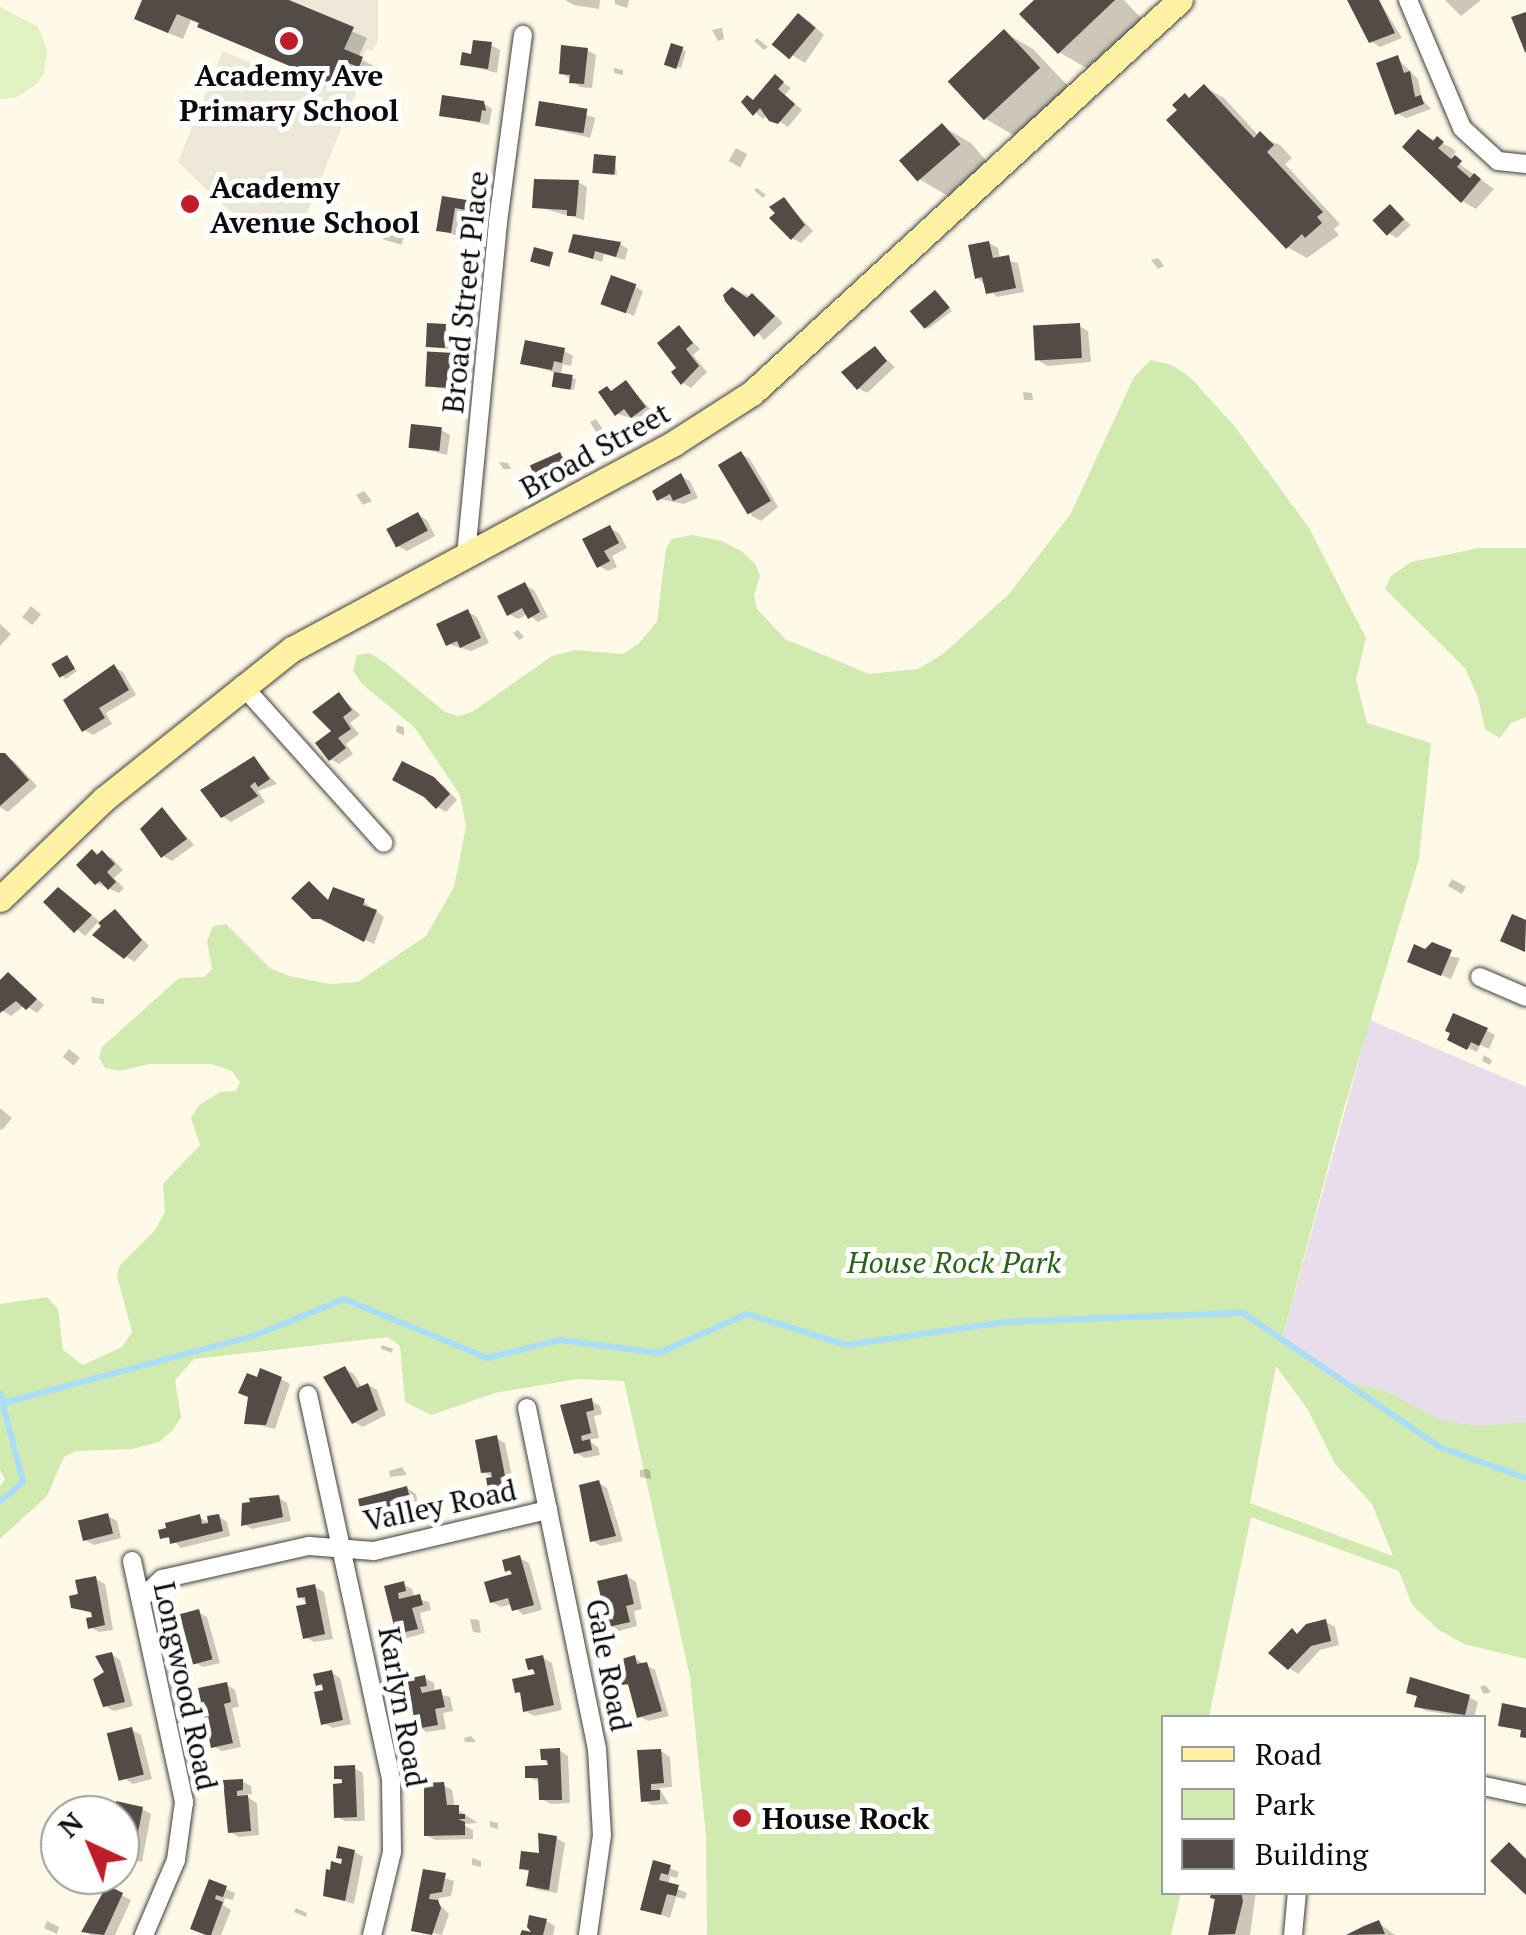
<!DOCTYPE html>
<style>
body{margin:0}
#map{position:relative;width:1526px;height:1935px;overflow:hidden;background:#fff9e7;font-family:"PT Serif",serif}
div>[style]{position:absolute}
.industrial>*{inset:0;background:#e8ddea}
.green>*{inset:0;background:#d0eab0}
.pitch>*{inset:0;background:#e2f1c2}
.plaza>*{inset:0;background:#ede7d8}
.shadow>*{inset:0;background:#0003;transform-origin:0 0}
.stream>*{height:6px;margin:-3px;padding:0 3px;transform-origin:3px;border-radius:3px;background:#a9ddf8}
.building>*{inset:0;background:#534b46;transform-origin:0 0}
.roads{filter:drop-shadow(0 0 2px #3d3d3d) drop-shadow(0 0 2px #3d3d3d)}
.street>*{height:18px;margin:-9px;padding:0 9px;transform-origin:9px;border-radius:9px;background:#fff}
.secondary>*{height:25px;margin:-12.5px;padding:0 12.5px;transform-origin:12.5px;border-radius:12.5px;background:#fff2a2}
.dots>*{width:28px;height:28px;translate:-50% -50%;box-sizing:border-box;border:5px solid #fff;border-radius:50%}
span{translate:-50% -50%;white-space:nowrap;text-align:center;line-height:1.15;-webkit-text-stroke:10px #fff;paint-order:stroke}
.poi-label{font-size:30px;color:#0a0a0a;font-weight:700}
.left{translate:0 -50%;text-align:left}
.street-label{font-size:30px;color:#0a0a0a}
.park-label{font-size:30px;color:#2b6219;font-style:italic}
.legend{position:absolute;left:1161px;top:1715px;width:325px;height:180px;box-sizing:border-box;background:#fff;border:2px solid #9d9d9d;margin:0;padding:12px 18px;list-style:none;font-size:30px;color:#0a0a0a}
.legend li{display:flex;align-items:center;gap:20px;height:50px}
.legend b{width:50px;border:2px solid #9d9d9d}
.north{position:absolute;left:40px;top:1795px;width:100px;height:100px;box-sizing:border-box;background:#fff;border:2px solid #9d9d9d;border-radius:50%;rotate:316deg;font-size:28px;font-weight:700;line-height:40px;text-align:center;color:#0a0a0a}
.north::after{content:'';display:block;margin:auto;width:35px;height:45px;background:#bd1e2a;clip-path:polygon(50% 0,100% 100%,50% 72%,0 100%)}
</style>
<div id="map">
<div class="industrial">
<i style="clip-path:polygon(1370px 1020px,1526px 1087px,1526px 1450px,1451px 1453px,1276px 1361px)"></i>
</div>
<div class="green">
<i style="clip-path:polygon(evenodd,1151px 360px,1172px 365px,1191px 378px,1236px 428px,1309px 528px,1366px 638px,1356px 680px,1367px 723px,1431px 743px,1419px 859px,1342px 1115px,1282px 1339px,1331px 1378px,1388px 1392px,1437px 1419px,1476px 1426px,1526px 1422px,1526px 1659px,1464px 1644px,1439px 1630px,1412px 1605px,1399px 1571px,1251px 1517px,1209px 1717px,1164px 1718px,1164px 1892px,1181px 1893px,1171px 1935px,707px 1935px,706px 1836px,690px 1677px,624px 1381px,578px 1379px,495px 1393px,431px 1415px,405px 1402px,400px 1346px,388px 1337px,194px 1359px,175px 1380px,181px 1417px,173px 1430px,159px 1442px,132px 1449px,76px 1451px,64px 1457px,47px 1496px,0 1539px,0 1486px,5px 1479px,0 1470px,0 1304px,47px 1297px,58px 1309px,63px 1350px,83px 1365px,122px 1347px,132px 1332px,117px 1276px,120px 1265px,155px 1230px,165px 1212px,163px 1184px,200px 1145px,191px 1118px,199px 1105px,220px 1092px,236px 1091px,240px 1082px,232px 1071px,211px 1064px,149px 1064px,120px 1071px,105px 1068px,99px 1058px,102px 1047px,179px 978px,204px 977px,212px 969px,207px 941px,213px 926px,226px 924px,270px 968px,289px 976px,330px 984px,358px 982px,426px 936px,454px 887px,466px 827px,460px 795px,415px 728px,361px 683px,353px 670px,357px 655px,370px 653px,387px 664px,445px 712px,458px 716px,472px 712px,552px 656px,575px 650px,623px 654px,638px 644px,657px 622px,666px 548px,672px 539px,692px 535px,722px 541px,743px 552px,756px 565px,760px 576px,754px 595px,757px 609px,785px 639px,869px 674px,918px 669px,943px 654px,1009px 594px,1070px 515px,1134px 377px,1151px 360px,1276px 1366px,1308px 1410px,1335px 1464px,1372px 1504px,1393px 1556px,1250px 1503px,1276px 1366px)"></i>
<i style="clip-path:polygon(1479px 548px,1526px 548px,1526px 717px,1511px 723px,1500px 738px,1485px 729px,1478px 697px,1465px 668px,1385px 589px,1391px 576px,1411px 562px)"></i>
</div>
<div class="pitch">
<i style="clip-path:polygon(0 7px,38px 27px,47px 50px,44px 73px,37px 84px,17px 97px,5px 99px,0 99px)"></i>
</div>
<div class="plaza">
<i style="clip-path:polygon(289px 0,378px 0,378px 40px,373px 51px,367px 49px,363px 57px,344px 49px,353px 27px)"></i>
<i style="clip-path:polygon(223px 51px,306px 87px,310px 79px,328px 86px,340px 60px,365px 70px,303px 223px,253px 218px,229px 211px,178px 162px)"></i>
</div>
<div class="shadow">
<i style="clip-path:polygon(145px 0,283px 0,367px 38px,358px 58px,376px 67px,373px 73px,355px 66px,345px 89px,191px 20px,183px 39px,151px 26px)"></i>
<i style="clip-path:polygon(565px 0,600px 0,599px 9px,574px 5px)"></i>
<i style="clip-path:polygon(615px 0,629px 0,627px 8px,615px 4px)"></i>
<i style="clip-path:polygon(1038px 0,1124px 0,1142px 19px,1088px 69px,1059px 52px)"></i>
<i style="clip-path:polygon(1349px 0,1379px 0,1402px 38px,1380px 47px,1371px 41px)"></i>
<i style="clip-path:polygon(1445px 0,1480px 0,1480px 1px,1461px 16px)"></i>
<i style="clip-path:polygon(808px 21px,824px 35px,805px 63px,779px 47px)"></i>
<i style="clip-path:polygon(722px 28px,724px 39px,718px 41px,712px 30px)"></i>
<i style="clip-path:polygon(1004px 32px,1033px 49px,1068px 86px,1015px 136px,986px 119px)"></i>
<i style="clip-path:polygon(757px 38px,768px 47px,764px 50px,754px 41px)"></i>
<i style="clip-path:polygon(491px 45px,500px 50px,497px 73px,462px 64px)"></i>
<i style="clip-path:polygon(682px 49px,686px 51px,681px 68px,672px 66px)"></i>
<i style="clip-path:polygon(587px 50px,596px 55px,592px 88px,580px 87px,561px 72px)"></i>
<i style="clip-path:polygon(1397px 58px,1418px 79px,1422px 99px,1431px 109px,1406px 118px,1397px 113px)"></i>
<i style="clip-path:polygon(614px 68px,623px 70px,623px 75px,614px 73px)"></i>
<i style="clip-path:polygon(776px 78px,791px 88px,785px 95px,802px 110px,788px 127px,768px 114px,763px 119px,744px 102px,754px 102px)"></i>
<i style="clip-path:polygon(1204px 87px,1224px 98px,1259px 136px,1280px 145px,1292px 158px,1285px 164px,1340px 224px,1334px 229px,1339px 235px,1307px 258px,1287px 247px,1191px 100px)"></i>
<i style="clip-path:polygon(483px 103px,492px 109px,489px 125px,442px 115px)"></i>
<i style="left:541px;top:104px;width:56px;height:21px;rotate:14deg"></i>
<i style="clip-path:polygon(942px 126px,971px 143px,987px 162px,948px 196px,919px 179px)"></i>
<i style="clip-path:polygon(1418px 132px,1452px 148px,1456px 152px,1451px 158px,1494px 189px,1476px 209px,1462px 201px)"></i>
<i style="left:736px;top:148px;width:13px;height:15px;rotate:29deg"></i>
<i style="clip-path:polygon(615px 159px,617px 175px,595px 172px)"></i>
<i style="clip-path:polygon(578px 182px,587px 187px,584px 220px,534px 206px)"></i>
<i style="clip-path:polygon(757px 188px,766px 195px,763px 198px,754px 190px)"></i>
<i style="clip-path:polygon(444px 198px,475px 207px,474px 213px,464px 211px,460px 237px,439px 229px)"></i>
<i style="clip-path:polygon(784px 200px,813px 231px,801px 243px,792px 238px)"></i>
<i style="clip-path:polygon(1390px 207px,1411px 225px,1397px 238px,1388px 233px)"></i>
<i style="left:386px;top:230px;width:19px;height:10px;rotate:16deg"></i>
<i style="clip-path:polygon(989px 243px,998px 248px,1000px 259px,1018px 263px,1024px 292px,997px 297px,977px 277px)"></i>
<i style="clip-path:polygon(620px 244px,628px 249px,625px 260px,604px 254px,602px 262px,571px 251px)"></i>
<i style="clip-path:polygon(1158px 258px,1164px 266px,1158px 269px,1151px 260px)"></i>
<i style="clip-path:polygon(634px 286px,643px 291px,634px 316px,603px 303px)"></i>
<i style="clip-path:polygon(738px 291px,762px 302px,783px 323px,764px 340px,727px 296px)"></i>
<i style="clip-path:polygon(936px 293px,952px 311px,928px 329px,925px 327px)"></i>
<i style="clip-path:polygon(1079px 326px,1088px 331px,1091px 362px,1048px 366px,1039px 361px)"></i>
<i style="clip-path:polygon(446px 327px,448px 349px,431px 347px)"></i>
<i style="clip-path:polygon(679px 328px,700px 349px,693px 355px,707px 372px,691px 388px,683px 383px)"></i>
<i style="clip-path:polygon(875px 349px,895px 367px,867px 393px,858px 388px)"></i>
<i style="clip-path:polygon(564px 351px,573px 356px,571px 366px,563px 364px,560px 376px,576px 379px,574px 390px,558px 387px,556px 373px,523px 363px)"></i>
<i style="clip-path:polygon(453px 355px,462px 360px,460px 392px,428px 386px)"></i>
<i style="clip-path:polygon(626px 383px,653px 412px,642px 421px,617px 414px,608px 389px,613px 392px)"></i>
<i style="clip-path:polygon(1023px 392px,1032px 393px,1033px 400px,1024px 400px)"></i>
<i style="clip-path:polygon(596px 419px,606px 434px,599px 437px,590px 422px)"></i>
<i style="clip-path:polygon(441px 430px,450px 435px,447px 455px,412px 446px)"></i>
<i style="clip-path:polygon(741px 454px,750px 459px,778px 507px,761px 521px,752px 516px,721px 465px)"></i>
<i style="clip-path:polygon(560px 455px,569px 460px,574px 473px,549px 485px,540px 480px)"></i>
<i style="clip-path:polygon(499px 462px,508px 463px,511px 469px,503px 469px)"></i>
<i style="clip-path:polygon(681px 476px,690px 481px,698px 498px,684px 504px,659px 499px)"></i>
<i style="clip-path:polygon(364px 491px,372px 501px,363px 505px,356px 495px)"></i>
<i style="clip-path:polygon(418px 515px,427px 520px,435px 536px,407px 551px,398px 546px)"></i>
<i style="clip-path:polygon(610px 528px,619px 533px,627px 548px,612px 556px,617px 567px,608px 571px,599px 566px)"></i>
<i style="clip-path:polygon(525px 585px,534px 590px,548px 617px,538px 622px,528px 614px,518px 619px,509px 614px)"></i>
<i style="left:31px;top:606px;width:13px;height:14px;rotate:39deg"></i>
<i style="clip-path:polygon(468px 612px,477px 617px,489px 643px,471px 651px,448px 644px)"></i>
<i style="clip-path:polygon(0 624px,11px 634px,0 646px)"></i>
<i style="clip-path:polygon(518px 630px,524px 637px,519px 640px,513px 633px)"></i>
<i style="clip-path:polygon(67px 658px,77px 671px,66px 679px,62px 676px)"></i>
<i style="clip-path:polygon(114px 667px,123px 672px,136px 695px,106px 713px,112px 724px,93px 735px,84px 730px)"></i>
<i style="clip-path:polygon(339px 695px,360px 715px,350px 723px,359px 734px,346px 744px,353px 754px,339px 764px,330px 759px)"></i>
<i style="clip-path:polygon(397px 725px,404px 727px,404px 735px,396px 732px)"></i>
<i style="clip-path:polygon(0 753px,14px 761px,37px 786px,8px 812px,0 807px)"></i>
<i style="clip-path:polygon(254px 759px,277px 784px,258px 791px,265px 802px,231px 822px,222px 816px)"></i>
<i style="clip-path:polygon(403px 764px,443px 785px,457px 800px,446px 812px,437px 807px)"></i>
<i style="clip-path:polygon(163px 810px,194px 845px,172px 861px,163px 856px)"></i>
<i style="clip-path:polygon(93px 852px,112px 858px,123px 870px,114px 878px,124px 888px,119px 893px,96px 883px)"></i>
<i style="left:1452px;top:879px;width:16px;height:8px;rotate:30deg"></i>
<i style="clip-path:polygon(309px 884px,330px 901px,364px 902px,384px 917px,374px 944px,314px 917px)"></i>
<i style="clip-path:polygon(67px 895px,99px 921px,85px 936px,46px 902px)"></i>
<i style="clip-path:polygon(116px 911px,149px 946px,134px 962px,96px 934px)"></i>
<i style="clip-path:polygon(1426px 952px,1460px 958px,1451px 979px,1419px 966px)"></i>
<i style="clip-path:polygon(9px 975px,44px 1005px,37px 1013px,25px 1005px,11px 1016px,0 1009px,0 986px)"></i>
<i style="clip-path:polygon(91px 997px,104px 999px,104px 1004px,92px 1003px)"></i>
<i style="clip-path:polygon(1486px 1030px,1495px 1035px,1489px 1049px,1480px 1045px,1477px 1052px,1459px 1044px)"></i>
<i style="left:69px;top:1049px;width:14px;height:10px;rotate:39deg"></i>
<i style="clip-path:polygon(1484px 1055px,1492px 1060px,1490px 1065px,1482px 1061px)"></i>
<i style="clip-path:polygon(0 1108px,12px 1118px,2px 1130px,0 1129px)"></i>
<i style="left:382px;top:1345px;width:12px;height:4px;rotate:20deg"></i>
<i style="clip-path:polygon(345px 1369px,354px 1374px,362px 1388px,368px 1385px,377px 1390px,386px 1415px,363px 1427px,354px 1422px)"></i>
<i style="clip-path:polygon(281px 1379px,290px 1384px,275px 1429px,246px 1422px,258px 1380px)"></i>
<i style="clip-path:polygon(591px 1401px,600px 1406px,602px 1414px,594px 1416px,599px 1438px,587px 1440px,598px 1447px,600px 1455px,585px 1458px,576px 1453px,563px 1407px)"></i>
<i style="clip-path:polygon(496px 1438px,505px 1443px,515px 1490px,499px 1493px,490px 1488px,495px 1479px,484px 1472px)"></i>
<i style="clip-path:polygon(402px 1467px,407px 1475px,390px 1477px,389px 1471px)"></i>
<i style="clip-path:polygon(647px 1469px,650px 1471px,651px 1479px,640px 1477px,640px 1470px)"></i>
<i style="clip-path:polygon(598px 1482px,607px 1488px,623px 1541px,601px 1546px,592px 1541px)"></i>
<i style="clip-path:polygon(407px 1488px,416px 1494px,420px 1513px,374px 1521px,365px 1516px)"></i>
<i style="clip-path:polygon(278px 1497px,287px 1503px,291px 1521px,252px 1529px,244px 1524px)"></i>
<i style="clip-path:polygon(108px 1516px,117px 1521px,121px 1538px,94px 1545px,85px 1540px)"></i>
<i style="clip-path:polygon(218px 1516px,227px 1522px,230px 1536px,181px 1548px,171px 1538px,162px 1537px,199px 1517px,211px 1524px)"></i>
<i style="clip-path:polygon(520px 1558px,529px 1563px,542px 1610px,523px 1615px,512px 1604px,501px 1607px,492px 1602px,516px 1576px,507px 1570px)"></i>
<i style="clip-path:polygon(627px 1576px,636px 1582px,642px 1609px,634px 1611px,637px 1626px,619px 1631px,610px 1625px)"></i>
<i style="clip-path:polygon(96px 1579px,105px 1584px,113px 1630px,99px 1632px,90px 1627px,94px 1614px,73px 1607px)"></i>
<i style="clip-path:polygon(403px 1584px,412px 1589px,415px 1598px,429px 1602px,431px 1610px,420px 1613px,425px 1633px,407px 1638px,398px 1633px,387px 1588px)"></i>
<i style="clip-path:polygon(315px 1587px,324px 1592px,333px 1639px,314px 1642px,305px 1637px,309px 1606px,301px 1597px)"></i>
<i style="clip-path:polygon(198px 1612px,207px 1617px,220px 1663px,203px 1667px,194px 1662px)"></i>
<i style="clip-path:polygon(470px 1619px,479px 1620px,481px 1633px,473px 1632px)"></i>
<i style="clip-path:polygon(1326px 1622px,1335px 1627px,1339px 1645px,1320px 1650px,1298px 1674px,1289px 1668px,1293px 1631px,1299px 1635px)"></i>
<i style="clip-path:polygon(111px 1654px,120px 1660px,133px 1706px,114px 1711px,105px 1706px)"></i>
<i style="clip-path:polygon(543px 1658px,552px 1663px,562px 1710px,534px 1716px,525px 1711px,523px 1695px,517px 1692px,541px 1675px,530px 1668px)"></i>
<i style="clip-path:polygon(634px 1658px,655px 1670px,669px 1716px,648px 1721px,639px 1716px,632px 1688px,624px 1684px)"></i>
<i style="clip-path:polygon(331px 1672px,340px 1678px,351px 1724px,333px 1728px,324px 1723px,330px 1691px,318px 1684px)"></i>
<i style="clip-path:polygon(425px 1678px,434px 1683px,435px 1693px,450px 1697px,453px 1711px,443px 1713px,446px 1729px,427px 1732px,418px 1727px,410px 1681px)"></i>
<i style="clip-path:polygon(226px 1684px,235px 1690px,239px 1707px,232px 1708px,241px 1747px,222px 1751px,213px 1746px)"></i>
<i style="clip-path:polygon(1485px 1685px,1491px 1692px,1484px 1694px,1480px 1687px)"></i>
<i style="clip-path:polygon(1409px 1692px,1469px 1697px,1478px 1702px,1474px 1718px,1426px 1711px,1417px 1706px,1419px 1697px)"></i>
<i style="clip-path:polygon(132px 1730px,141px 1735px,152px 1779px,133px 1784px,124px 1778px)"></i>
<i style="clip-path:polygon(471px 1736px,476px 1742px,465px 1742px,464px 1738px)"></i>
<i style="clip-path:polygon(559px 1750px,568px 1756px,570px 1803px,551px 1804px,542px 1799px,541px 1782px,528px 1777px,550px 1768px,543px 1758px)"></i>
<i style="clip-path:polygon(661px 1751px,670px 1757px,672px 1787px,659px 1788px,669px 1804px,652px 1805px,643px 1800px)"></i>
<i style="clip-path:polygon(354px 1768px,363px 1773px,365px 1821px,345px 1821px,336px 1816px,350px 1786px,337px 1778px)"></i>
<i style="clip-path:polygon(242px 1781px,251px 1786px,252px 1794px,244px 1795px,257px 1803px,259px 1835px,239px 1837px,230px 1832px,226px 1783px)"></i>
<i style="clip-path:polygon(443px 1785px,452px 1790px,455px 1808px,478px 1823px,462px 1824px,473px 1830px,473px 1839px,435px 1840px,426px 1835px)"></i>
<i style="clip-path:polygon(142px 1809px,151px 1814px,142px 1862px,120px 1856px,126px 1812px)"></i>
<i style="clip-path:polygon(490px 1821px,498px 1823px,498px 1829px,490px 1827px)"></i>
<i style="clip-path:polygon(556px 1838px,565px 1843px,557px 1893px,538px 1890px,529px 1885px,531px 1873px,521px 1868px,541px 1856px)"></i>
<i style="clip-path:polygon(355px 1852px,363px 1857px,354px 1904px,326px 1895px)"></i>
<i style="clip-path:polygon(472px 1858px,481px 1861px,481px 1867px,472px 1865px)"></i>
<i style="clip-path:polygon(655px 1863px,679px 1872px,677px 1878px,670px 1876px,668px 1885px,687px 1893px,685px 1899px,676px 1897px,670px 1918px,643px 1908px)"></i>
<i style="clip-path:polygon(425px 1872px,454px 1881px,451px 1896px,439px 1898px,438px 1903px,449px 1914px,442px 1935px,414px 1929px)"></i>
<i style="clip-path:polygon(210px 1882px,235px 1893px,233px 1900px,225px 1898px,223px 1905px,231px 1910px,221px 1935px,208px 1935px)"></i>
<i style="clip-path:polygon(108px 1888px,131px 1900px,115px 1935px,90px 1935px,84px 1931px)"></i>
<i style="clip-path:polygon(1215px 1892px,1256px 1892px,1250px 1935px,1210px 1935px)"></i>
<i style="clip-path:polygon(296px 1908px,307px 1913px,306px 1917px,294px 1912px)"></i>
<i style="clip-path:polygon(47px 1921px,59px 1927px,57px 1934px,44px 1928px)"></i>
<i style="clip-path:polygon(546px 1921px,555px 1926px,553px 1935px,537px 1935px)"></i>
<i style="clip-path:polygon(1379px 1923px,1395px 1935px,1351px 1935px)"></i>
</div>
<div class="stream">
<i style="left:0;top:1393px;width:92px;rotate:75.5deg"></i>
<i style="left:23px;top:1482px;width:30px;rotate:140deg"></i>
<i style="left:3px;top:1403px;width:262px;rotate:-15deg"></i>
<i style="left:256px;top:1335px;width:95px;rotate:-22.2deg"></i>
<i style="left:344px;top:1299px;width:155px;rotate:22.4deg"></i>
<i style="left:487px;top:1358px;width:75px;rotate:-13.9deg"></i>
<i style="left:560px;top:1340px;width:100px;rotate:7.5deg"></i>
<i style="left:659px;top:1353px;width:96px;rotate:-23.9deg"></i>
<i style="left:747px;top:1314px;width:104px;rotate:17.4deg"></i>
<i style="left:846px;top:1345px;width:161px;rotate:-8.2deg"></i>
<i style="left:1005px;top:1322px;width:238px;rotate:-2.2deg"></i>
<i style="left:1243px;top:1313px;width:240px;rotate:34.2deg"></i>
<i style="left:1442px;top:1448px;width:89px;rotate:19.7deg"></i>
</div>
<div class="building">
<i style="clip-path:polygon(142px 0,289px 0,354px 27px,344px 49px,363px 57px,359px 67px,340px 60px,330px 83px,197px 27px,199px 23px,177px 14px,168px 33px,134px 19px)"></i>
<i style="clip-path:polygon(1034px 0,1115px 0,1058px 54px,1019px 14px)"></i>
<i style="clip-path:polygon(1347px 0,1379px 0,1395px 33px,1369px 43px)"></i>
<i style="clip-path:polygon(1526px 12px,1526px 52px,1525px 52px,1511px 17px)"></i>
<i style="left:798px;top:13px;width:23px;height:41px;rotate:40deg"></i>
<i style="left:1004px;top:29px;width:53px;height:77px;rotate:47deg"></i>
<i style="clip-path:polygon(473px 40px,492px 42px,488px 69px,460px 65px,462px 52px,471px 54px)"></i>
<i style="left:671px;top:43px;width:13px;height:23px;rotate:18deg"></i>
<i style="clip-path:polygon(561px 45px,588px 48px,584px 84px,569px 83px,570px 75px,559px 74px)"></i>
<i style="clip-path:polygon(1398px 55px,1404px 73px,1410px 71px,1415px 97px,1421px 95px,1424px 104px,1395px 115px,1376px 63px)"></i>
<i style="clip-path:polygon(775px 74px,784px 82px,778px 89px,795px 104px,778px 124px,769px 121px,760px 108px,753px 116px,741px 102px,747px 95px,753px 100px)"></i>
<i style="clip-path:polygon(1204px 84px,1254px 138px,1260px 131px,1274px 145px,1267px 152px,1323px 212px,1317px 217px,1322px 223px,1305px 238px,1302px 234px,1286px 249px,1166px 120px,1177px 110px,1172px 105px,1185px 93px,1189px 98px)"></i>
<i style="clip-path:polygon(442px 95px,484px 101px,486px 111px,482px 110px,480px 122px,439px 116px)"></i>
<i style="left:539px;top:101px;width:49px;height:25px;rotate:9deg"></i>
<i style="left:942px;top:123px;width:28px;height:57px;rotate:49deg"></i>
<i style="clip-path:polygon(1418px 129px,1433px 141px,1437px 136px,1444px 142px,1438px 148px,1451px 159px,1455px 155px,1462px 161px,1457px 167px,1470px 178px,1474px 173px,1481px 179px,1461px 203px,1402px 147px)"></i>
<i style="left:594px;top:154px;width:22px;height:19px;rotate:5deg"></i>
<i style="clip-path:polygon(534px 179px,579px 180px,576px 216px,567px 216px,567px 210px,532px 208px)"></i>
<i style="clip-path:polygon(442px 196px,467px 200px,466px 210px,455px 208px,451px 233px,436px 231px)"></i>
<i style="clip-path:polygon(784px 197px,805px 225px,791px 240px,769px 218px,775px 213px,769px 207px)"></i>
<i style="left:1390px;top:204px;width:21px;height:24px;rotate:47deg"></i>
<i style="clip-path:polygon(573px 234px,621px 242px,616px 257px,595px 251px,593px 259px,568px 252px)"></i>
<i style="clip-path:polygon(989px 241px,993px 258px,1009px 255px,1016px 288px,986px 294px,982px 277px,975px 279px,968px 245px)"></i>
<i style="left:534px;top:247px;width:20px;height:15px;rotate:15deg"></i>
<i style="left:611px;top:275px;width:27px;height:31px;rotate:20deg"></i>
<i style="clip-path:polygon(732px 287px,747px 298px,752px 293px,775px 316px,754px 337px,725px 301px,723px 295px)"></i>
<i style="left:935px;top:290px;width:23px;height:33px;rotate:50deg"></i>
<i style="left:427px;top:323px;width:19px;height:24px;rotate:3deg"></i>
<i style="left:1080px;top:323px;width:35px;height:47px;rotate:87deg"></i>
<i style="clip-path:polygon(679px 325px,693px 343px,686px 349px,699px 366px,681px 385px,671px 372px,676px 368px,657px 343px)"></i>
<i style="clip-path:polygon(525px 340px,565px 348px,562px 363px,554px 361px,552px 370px,520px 364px)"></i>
<i style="clip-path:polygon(875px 346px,887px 361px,857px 390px,841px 372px)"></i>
<i style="left:454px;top:353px;width:35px;height:27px;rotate:93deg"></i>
<i style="left:554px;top:372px;width:19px;height:15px;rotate:9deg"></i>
<i style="clip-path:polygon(626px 380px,646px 407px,631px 418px,624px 409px,615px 416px,598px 392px,607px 386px,611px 391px)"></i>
<i style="left:411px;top:424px;width:31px;height:24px;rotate:6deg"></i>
<i style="left:741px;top:451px;width:58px;height:27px;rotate:59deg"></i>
<i style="left:560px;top:452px;width:17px;height:33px;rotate:66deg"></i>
<i style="clip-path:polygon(681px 473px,691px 493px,673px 501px,670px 494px,657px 501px,652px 491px)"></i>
<i style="left:418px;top:512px;width:21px;height:36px;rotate:62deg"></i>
<i style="clip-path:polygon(610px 525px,619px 543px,604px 551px,610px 561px,597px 568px,582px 539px)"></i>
<i style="clip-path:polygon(525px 582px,540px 612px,528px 619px,522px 608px,507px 616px,497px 596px)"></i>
<i style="clip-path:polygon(468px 609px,481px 638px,460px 648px,457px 641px,446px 646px,436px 624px)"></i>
<i style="left:67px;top:655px;width:16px;height:18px;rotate:60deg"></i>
<i style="clip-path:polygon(114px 664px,129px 690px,99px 708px,105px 718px,82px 732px,63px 700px)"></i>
<i style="clip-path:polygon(339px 692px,352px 710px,343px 717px,351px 729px,338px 738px,346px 748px,329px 761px,315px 743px,331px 731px,312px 712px)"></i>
<i style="clip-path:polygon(0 753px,5px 753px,29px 780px,0 806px)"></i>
<i style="clip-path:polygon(254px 756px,270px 779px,258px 787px,255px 782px,250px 786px,258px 796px,221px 818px,200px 790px)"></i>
<i style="clip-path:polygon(402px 761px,434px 777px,450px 794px,436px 809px,424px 797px,392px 780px)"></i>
<i style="clip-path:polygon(162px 807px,187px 839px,161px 858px,140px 829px)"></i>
<i style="clip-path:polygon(92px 849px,97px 855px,102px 850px,115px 864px,107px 872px,116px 882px,108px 890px,100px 881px,95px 885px,76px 865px)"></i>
<i style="clip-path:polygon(309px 881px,328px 900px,333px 887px,365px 899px,363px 905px,377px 910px,364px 942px,321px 919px,312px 919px,291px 898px)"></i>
<i style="clip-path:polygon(58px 887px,92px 915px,74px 933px,43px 902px)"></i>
<i style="clip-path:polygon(115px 909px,142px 940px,124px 959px,92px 935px,101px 926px,98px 923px)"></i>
<i style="clip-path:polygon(1512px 914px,1526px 920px,1525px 952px,1500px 941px)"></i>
<i style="clip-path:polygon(1432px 942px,1452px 950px,1441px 976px,1407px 962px,1414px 944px,1425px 949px)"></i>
<i style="clip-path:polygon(8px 972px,37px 999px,26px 1010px,16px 1001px,0 1013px,0 980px)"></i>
<i style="clip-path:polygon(1453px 1013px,1488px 1028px,1479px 1046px,1471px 1042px,1467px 1050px,1447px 1040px,1450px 1033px,1445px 1031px)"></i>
<i style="clip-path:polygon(345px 1366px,357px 1388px,368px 1383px,378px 1410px,352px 1424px,323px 1377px)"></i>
<i style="clip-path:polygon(260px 1368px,282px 1377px,266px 1425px,244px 1424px,248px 1397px,238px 1393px,247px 1373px,257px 1377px)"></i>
<i style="clip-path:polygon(592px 1398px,594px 1410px,586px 1412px,591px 1433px,581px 1436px,582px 1441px,590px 1439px,592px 1450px,574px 1454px,560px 1405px)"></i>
<i style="clip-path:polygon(497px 1435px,507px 1486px,488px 1490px,486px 1478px,492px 1477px,491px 1472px,481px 1473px,475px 1440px)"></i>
<i style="clip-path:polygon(599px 1480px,616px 1536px,590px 1542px,579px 1485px)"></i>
<i style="clip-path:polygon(407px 1486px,412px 1509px,362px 1518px,358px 1499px)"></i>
<i style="clip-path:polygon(279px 1495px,283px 1517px,241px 1526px,242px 1503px,250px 1502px,249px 1498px)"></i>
<i style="left:108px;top:1513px;width:21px;height:31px;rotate:76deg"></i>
<i style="clip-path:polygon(200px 1514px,202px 1524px,208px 1523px,207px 1516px,219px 1514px,223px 1531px,170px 1544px,169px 1537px,160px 1539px,158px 1530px,166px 1528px,165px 1523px)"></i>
<i style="clip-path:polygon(520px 1555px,534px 1605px,512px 1611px,508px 1598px,490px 1603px,484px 1582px,512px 1574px,510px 1570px,505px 1572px,502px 1560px)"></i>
<i style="clip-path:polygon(627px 1574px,634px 1604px,626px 1606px,630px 1622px,608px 1627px,597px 1581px)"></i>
<i style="clip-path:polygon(96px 1576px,105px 1625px,88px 1629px,86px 1618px,92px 1617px,91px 1612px,71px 1608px,69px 1596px,78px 1594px,75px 1580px)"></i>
<i style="clip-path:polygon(404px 1581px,406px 1591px,398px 1593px,399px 1599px,420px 1594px,423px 1605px,412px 1608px,418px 1629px,396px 1634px,384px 1586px)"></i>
<i style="clip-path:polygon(315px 1584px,325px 1634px,303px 1639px,296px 1606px,306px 1604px,305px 1597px,298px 1598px,296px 1588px)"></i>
<i style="left:199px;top:1609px;width:52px;height:20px;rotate:75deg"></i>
<i style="clip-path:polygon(1326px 1619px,1331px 1641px,1311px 1646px,1288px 1670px,1268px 1653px,1292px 1628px,1297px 1634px,1306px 1624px)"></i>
<i style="clip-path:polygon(112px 1652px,125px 1702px,103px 1707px,93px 1679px,104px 1672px,95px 1656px)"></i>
<i style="clip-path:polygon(543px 1655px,554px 1705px,523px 1712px,520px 1692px,515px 1693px,512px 1679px,535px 1674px,533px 1669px,528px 1670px,525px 1659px)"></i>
<i style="clip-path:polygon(635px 1655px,637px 1664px,647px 1662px,662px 1711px,637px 1718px,628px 1684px,622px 1685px,618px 1669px,624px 1667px,622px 1659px)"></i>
<i style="clip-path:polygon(332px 1670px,343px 1720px,321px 1725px,314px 1692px,323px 1690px,322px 1684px,316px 1686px,313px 1674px)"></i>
<i style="clip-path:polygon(425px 1675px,427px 1686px,420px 1687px,422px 1693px,441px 1689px,445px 1707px,435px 1709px,438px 1725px,416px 1729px,407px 1679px)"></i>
<i style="clip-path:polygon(1410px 1677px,1470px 1695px,1465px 1715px,1414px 1707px,1417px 1696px,1406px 1693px)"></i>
<i style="clip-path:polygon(227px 1682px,231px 1702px,224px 1704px,233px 1743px,211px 1748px,198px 1688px)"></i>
<i style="clip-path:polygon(1502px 1703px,1526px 1708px,1526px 1738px,1520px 1737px,1521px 1730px,1498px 1726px)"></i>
<i style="left:132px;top:1727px;width:49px;height:26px;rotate:76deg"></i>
<i style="clip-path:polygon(560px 1748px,562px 1800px,539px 1800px,538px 1778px,525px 1778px,525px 1766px,548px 1765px,547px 1760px,541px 1760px,540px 1749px)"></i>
<i style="clip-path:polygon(661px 1749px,664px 1783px,651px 1784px,651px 1790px,660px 1790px,660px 1800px,641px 1802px,637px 1750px)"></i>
<i style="clip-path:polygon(355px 1765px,357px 1817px,334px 1818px,333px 1784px,342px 1783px,342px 1779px,334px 1779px,334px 1766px)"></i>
<i style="clip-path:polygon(243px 1779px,243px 1790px,237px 1791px,237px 1796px,248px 1795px,251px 1831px,228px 1833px,223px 1780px)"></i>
<i style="clip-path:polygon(444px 1782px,447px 1805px,459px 1805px,459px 1814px,465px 1814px,465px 1819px,458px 1819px,465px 1822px,465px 1835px,424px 1836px,424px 1783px)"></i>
<i style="clip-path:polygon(116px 1801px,143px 1807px,133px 1858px,120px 1855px,124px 1811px,115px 1808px)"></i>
<i style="clip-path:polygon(538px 1833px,557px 1836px,549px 1890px,526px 1886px,529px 1870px,519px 1869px,521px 1851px,539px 1853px)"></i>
<i style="clip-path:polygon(1509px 1842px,1526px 1859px,1526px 1895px,1490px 1861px)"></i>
<i style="clip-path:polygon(338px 1846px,355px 1850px,345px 1901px,323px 1896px,326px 1869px,330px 1870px,331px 1861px,341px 1864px,342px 1859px,336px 1858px)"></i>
<i style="clip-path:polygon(653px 1860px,671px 1865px,668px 1875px,661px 1873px,659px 1880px,679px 1885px,676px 1896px,667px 1894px,661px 1915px,640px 1910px)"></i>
<i style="clip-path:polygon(423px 1869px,446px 1873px,442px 1892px,430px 1894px,429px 1899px,438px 1900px,441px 1908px,432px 1935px,411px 1931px)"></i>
<i style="clip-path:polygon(209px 1879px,227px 1886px,223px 1897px,216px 1895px,215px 1899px,223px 1902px,211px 1935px,206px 1935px,190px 1929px)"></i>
<i style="clip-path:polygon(107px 1885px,123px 1893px,104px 1935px,81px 1932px)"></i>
<i style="clip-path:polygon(1211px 1892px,1241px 1892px,1243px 1901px,1235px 1934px,1208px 1935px,1215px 1899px,1210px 1898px)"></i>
<i style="clip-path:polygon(529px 1915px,547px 1919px,543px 1935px,520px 1935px,522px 1930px,531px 1932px,527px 1927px)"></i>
<i style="clip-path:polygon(1379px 1920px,1385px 1934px,1346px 1935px,1364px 1926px)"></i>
</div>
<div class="roads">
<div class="street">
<i style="left:1408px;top:0;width:139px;rotate:67.1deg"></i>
<i style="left:1462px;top:128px;width:49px;rotate:42.5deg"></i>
<i style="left:1498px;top:161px;width:28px;rotate:6deg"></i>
<i style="left:466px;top:555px;width:335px;rotate:-84.5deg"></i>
<i style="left:498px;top:222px;width:189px;rotate:-82.4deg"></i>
<i style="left:242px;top:685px;width:212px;rotate:48.1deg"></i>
<i style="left:1480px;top:977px;width:50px;rotate:23.5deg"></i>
<i style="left:308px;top:1395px;width:394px;rotate:77.8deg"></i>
<i style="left:391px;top:1780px;width:72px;rotate:89.2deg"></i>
<i style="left:392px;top:1852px;width:85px;rotate:103.5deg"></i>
<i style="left:527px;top:1408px;width:348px;rotate:78.4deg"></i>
<i style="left:597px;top:1749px;width:86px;rotate:86.7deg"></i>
<i style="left:602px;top:1835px;width:101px;rotate:98deg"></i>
<i style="left:132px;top:1561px;width:247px;rotate:77.8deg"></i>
<i style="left:184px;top:1802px;width:59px;rotate:97.9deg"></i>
<i style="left:176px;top:1860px;width:82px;rotate:113.1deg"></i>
<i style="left:141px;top:1599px;width:29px;rotate:-44deg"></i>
<i style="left:162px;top:1579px;width:151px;rotate:-12.7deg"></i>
<i style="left:309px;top:1546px;width:65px;rotate:4.4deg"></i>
<i style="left:374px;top:1551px;width:179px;rotate:-13.3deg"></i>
<i style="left:1484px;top:1786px;width:43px;rotate:12.1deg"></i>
<i style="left:1293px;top:1935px;width:43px;rotate:-84.7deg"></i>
</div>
<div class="secondary">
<i style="left:0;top:899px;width:144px;rotate:-43.9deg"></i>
<i style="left:104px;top:799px;width:241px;rotate:-38.6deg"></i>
<i style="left:292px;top:649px;width:434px;rotate:-28.3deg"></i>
<i style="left:674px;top:443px;width:93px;rotate:-32.7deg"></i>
<i style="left:752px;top:393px;width:581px;rotate:-42.56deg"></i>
</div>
</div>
<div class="dots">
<i style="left:289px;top:41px;background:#bd1e2a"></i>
<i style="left:190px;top:204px;background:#bd1e2a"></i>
<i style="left:742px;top:1818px;background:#bd1e2a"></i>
</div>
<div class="poi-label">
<span style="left:289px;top:92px">Academy Ave<br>Primary School</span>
<span class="left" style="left:210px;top:204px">Academy<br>Avenue School</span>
<span class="left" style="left:762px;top:1818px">House Rock</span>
</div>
<div class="street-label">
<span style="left:465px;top:292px;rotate:-84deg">Broad Street Place</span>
<span style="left:595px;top:450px;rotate:-29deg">Broad Street</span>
<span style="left:440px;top:1505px;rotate:-12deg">Valley Road</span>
<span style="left:609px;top:1665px;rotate:79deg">Gale Road</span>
<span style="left:186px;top:1686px;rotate:78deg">Longwood Road</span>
<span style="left:403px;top:1707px;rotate:80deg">Karlyn Road</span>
</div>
<div class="park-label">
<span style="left:954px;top:1262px">House Rock Park</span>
</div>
<ul class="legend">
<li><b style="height:12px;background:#fff2a2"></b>Road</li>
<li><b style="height:28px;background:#d0eab0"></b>Park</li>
<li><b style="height:28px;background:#534b46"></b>Building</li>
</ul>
<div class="north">N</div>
</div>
